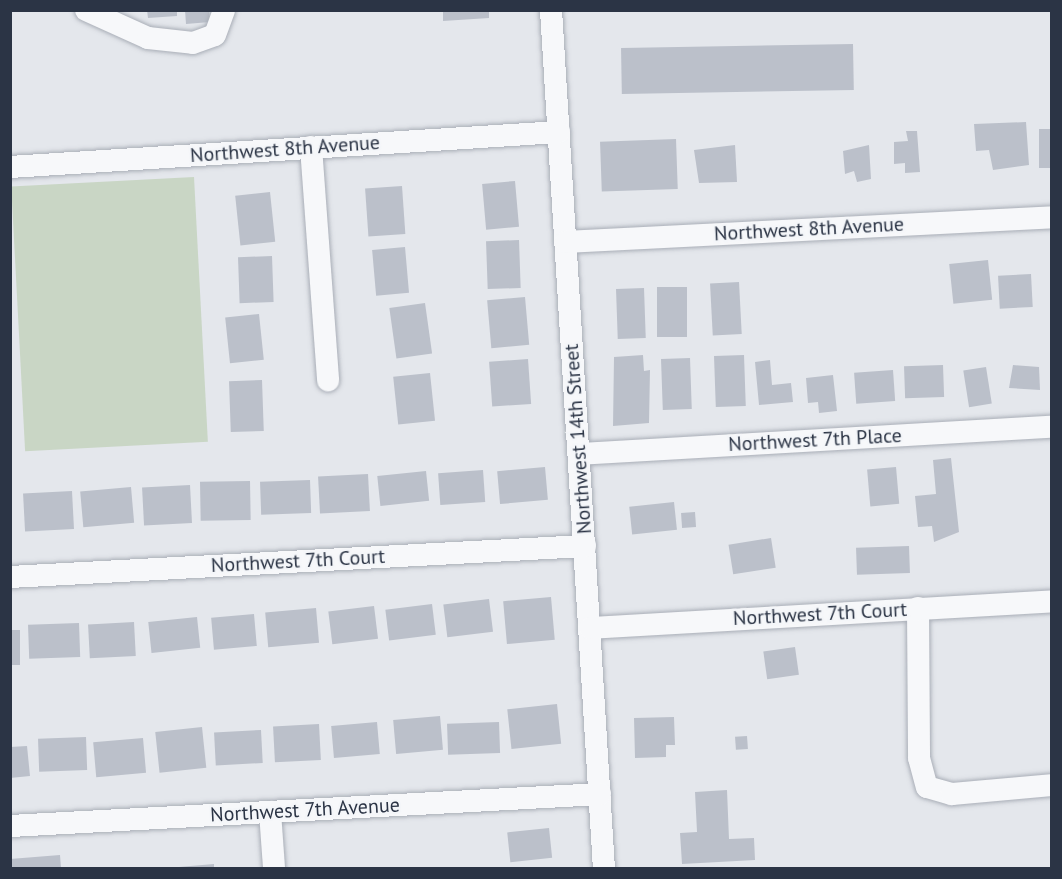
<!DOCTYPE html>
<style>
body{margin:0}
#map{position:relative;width:1062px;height:879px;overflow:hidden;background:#e4e7ec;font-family:"PT Sans",sans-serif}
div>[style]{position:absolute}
.green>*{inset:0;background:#c9d6c5;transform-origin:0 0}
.building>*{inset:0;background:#bbc0ca;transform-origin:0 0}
.roads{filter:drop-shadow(0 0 2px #a9aeb7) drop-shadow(0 0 2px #a9aeb7)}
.street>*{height:22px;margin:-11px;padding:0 11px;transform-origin:11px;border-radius:11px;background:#f7f8fa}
span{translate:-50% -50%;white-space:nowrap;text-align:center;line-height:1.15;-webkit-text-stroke:4.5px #f4f6f9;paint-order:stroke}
.street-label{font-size:20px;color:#2b3445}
.frame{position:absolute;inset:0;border:12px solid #2b3445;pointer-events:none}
</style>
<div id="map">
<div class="green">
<i style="left:194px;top:177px;width:265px;height:183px;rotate:87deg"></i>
</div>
<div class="building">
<i style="clip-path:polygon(147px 10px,177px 10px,177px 16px,148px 18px)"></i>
<i style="clip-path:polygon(185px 10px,209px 10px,210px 22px,186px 24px)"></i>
<i style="clip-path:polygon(443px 10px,489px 10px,489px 18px,443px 21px)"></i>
<i style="left:853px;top:44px;width:46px;height:232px;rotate:89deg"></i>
<i style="clip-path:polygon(1026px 122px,1029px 165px,993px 170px,989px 150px,976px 151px,974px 124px)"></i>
<i style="left:1052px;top:129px;width:39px;height:13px;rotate:90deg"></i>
<i style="clip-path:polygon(906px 131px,917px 131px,920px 172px,905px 173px,905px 163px,894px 164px,894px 142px,908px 141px)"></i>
<i style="left:676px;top:139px;width:50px;height:76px;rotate:88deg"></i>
<i style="clip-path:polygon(735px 145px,737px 182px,699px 183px,694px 150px)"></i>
<i style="clip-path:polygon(869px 145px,871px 179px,857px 182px,854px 171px,845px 174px,843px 151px)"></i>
<i style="left:515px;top:181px;width:46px;height:33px;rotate:85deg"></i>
<i style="left:402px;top:186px;width:48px;height:37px;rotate:86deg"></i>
<i style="left:270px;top:192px;width:50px;height:35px;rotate:84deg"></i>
<i style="left:519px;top:240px;width:48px;height:33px;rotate:88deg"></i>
<i style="left:405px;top:247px;width:46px;height:33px;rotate:85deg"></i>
<i style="left:272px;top:256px;width:46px;height:34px;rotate:88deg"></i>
<i style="left:988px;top:260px;width:40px;height:39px;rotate:84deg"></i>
<i style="left:1031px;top:274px;width:33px;height:33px;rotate:87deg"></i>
<i style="left:739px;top:282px;width:52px;height:29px;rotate:87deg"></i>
<i style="left:657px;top:287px;width:30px;height:50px"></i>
<i style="left:644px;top:288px;width:50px;height:28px;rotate:88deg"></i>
<i style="left:525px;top:297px;width:48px;height:38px;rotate:85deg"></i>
<i style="left:425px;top:303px;width:51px;height:36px;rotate:82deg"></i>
<i style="left:259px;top:314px;width:46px;height:34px;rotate:84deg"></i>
<i style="clip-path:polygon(643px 355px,644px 371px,650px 370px,649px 423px,613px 426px,614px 357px)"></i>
<i style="left:744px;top:355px;width:51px;height:30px;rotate:88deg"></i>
<i style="left:690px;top:358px;width:51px;height:29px;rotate:88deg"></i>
<i style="left:528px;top:359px;width:45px;height:39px;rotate:86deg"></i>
<i style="clip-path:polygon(770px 360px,772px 385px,791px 383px,793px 402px,759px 405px,755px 362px)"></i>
<i style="left:943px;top:365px;width:32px;height:39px;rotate:88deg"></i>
<i style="clip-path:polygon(1013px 365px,1039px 367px,1040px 390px,1009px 388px)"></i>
<i style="left:986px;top:367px;width:37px;height:23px;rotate:81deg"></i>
<i style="left:893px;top:370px;width:31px;height:39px;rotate:86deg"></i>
<i style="left:430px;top:373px;width:48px;height:37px;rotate:84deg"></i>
<i style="clip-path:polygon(833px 375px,837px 411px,819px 413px,818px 402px,808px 403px,806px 378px)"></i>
<i style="left:262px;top:380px;width:51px;height:33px;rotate:88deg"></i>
<i style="clip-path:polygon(951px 458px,959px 532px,934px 542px,932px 526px,918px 527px,915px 496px,936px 494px,933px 460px)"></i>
<i style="left:545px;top:467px;width:33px;height:48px;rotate:85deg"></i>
<i style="left:896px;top:467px;width:37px;height:29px;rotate:85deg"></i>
<i style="left:483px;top:470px;width:32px;height:45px;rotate:86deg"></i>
<i style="left:426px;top:471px;width:30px;height:49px;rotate:84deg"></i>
<i style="left:368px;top:474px;width:37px;height:50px;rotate:87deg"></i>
<i style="left:310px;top:480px;width:33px;height:50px;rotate:88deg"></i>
<i style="left:250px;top:481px;width:39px;height:50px;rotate:89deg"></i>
<i style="left:190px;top:485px;width:38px;height:48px;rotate:87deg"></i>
<i style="left:131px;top:487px;width:36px;height:51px;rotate:85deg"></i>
<i style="left:72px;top:491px;width:38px;height:49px;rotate:87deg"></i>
<i style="left:674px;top:502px;width:28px;height:45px;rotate:84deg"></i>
<i style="left:695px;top:512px;width:15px;height:14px;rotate:86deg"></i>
<i style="left:771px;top:538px;width:30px;height:43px;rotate:81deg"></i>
<i style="left:909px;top:546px;width:27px;height:53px;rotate:88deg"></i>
<i style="left:551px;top:597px;width:43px;height:48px;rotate:85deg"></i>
<i style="left:489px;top:599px;width:33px;height:46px;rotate:83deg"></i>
<i style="left:432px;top:604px;width:31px;height:47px;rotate:83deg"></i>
<i style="left:374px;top:606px;width:33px;height:46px;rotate:83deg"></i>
<i style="left:316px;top:608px;width:35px;height:51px;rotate:85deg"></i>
<i style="left:254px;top:614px;width:32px;height:43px;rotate:85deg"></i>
<i style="left:197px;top:617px;width:31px;height:49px;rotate:84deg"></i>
<i style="left:134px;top:622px;width:34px;height:46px;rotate:87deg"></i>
<i style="left:79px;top:623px;width:34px;height:51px;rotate:88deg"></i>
<i style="left:10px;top:630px;width:10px;height:35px"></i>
<i style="left:795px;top:647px;width:28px;height:32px;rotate:82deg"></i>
<i style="left:557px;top:704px;width:40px;height:50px;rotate:84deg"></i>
<i style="left:440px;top:716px;width:34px;height:47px;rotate:85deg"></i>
<i style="clip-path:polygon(674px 717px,675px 745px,666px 745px,666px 757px,635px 758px,634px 718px)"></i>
<i style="left:377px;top:722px;width:32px;height:46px;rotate:85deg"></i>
<i style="left:499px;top:722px;width:31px;height:52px;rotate:88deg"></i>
<i style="left:319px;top:724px;width:36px;height:46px;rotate:87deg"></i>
<i style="left:202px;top:727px;width:41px;height:47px;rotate:84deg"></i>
<i style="left:261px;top:730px;width:33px;height:47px;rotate:87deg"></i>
<i style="left:747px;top:736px;width:13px;height:12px;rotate:86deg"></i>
<i style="left:86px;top:737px;width:33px;height:48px;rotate:88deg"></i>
<i style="left:143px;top:738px;width:35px;height:50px;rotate:85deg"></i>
<i style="clip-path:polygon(27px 746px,30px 776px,10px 778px,10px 747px)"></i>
<i style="clip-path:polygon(727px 790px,729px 839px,754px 838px,755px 860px,682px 864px,680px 833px,697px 832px,695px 792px)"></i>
<i style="left:549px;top:828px;width:30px;height:42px;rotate:84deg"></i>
<i style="clip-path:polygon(60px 855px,61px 868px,11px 868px,10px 859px)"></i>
<i style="clip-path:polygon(214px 864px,214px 868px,179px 868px,179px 867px)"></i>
</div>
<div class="roads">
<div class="street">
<i style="left:86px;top:10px;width:68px;rotate:24.3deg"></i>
<i style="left:148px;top:38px;width:45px;rotate:6.3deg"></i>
<i style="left:193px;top:43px;width:23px;rotate:-20deg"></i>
<i style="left:215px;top:35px;width:27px;rotate:-70deg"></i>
<i style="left:551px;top:10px;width:860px;rotate:86.47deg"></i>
<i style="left:311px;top:147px;width:234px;rotate:85.8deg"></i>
<i style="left:10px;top:167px;width:550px;rotate:-3.65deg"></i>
<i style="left:566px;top:242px;width:487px;rotate:-2.9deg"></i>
<i style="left:579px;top:454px;width:474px;rotate:-3.3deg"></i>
<i style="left:10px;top:577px;width:576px;rotate:-3.09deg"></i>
<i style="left:918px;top:608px;width:150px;rotate:89.6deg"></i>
<i style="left:919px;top:758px;width:30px;rotate:75deg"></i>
<i style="left:927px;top:787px;width:26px;rotate:16deg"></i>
<i style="left:952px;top:794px;width:100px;rotate:-5.1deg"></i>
<i style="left:590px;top:628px;width:463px;rotate:-3.3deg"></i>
<i style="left:270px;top:812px;width:56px;rotate:85.9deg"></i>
<i style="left:10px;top:826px;width:591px;rotate:-3.1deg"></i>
</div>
</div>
<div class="street-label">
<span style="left:285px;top:149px;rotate:-4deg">Northwest 8th Avenue</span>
<span style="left:809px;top:229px;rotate:-3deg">Northwest 8th Avenue</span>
<span style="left:578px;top:439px;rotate:-94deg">Northwest 14th Street</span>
<span style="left:815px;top:440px;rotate:-3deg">Northwest 7th Place</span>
<span style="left:298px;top:561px;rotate:-3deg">Northwest 7th Court</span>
<span style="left:820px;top:614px;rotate:-3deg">Northwest 7th Court</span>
<span style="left:305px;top:810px;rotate:-3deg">Northwest 7th Avenue</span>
</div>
<div class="frame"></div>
</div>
